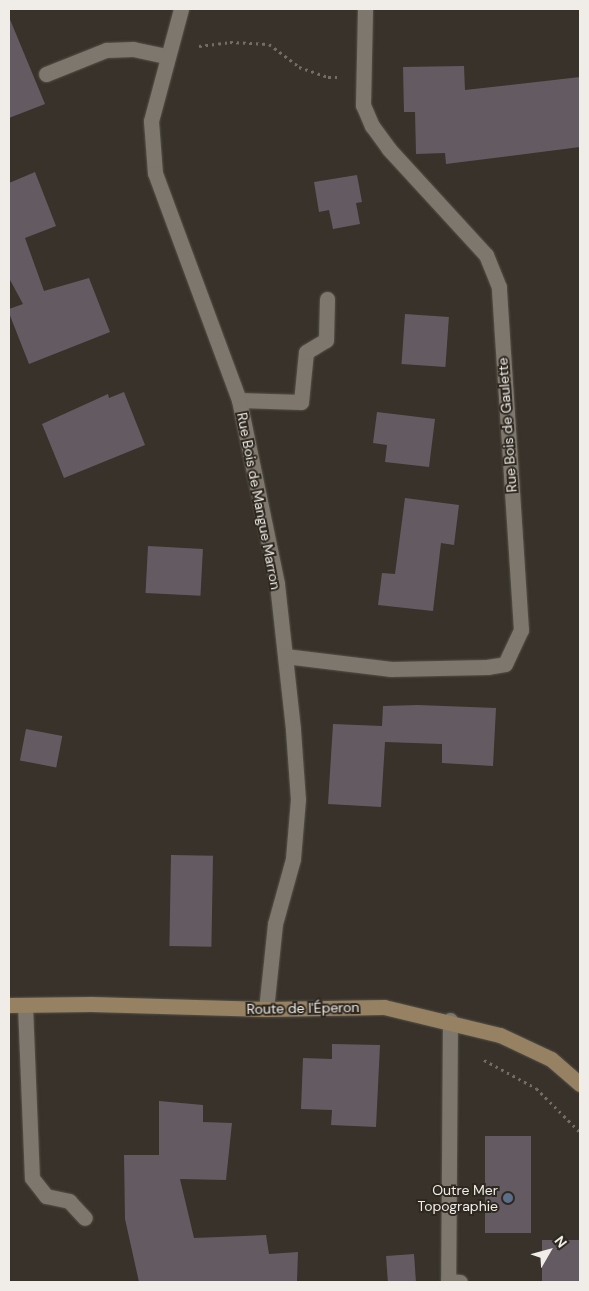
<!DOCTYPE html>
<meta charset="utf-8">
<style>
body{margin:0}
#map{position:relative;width:589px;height:1291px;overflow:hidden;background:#38322a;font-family:"DM Sans",sans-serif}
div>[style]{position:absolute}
.building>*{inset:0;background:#645b62;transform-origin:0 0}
.path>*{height:3px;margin-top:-1.5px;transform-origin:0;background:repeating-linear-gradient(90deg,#726d66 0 2.5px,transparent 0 6.5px)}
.roads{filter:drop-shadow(0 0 1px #555149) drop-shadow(0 0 1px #555149)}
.lane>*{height:15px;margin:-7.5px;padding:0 7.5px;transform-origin:7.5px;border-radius:7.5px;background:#7e776e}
.street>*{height:15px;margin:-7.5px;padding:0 7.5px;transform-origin:7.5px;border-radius:7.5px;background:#7e776e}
.secondary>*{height:15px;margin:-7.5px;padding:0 7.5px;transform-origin:7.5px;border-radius:7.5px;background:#968263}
.dots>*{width:14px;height:14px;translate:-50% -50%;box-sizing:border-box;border:2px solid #2e2820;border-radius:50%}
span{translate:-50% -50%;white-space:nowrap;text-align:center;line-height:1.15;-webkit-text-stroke:4px #2e2820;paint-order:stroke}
.street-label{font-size:14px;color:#f0ece7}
.poi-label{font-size:14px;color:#f0ece7}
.right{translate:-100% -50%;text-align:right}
.frame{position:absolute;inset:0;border:10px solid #f0ece7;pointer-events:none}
.north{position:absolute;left:524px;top:1226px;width:50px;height:50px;-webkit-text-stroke:4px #2e2820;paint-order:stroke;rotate:52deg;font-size:14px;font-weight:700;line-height:20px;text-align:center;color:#f0ece7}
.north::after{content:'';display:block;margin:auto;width:18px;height:22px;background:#f0ece7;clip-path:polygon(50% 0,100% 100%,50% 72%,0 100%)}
</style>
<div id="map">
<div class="building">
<i style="clip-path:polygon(9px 17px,45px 104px,9px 118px)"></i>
<i style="clip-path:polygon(464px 66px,465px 90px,580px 77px,580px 147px,446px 164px,445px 153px,416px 154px,415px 112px,404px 112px,403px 67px)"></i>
<i style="clip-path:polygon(35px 172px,56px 226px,25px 238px,44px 291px,89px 278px,110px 332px,29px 364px,9px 313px,9px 309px,23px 304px,9px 278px,9px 183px)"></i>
<i style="clip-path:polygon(357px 175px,362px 202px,356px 203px,360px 224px,333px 229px,329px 210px,319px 212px,314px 182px)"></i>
<i style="left:405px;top:314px;width:44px;height:50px;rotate:4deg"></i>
<i style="clip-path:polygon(124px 392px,145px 445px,64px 478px,42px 424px,108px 394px,109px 398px)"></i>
<i style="clip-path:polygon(377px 412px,435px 419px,429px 467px,385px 462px,387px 445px,373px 443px)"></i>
<i style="clip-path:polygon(405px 498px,459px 505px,454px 545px,441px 543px,433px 611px,378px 605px,382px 573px,395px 574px)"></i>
<i style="left:148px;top:546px;width:55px;height:47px;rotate:3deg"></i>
<i style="clip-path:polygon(418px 705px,496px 708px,493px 766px,442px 763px,442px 744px,385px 742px,381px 807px,328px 804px,333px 724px,382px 726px,383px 706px)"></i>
<i style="left:26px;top:729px;width:37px;height:32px;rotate:11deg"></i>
<i style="left:171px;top:855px;width:42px;height:91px;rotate:1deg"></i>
<i style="clip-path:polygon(332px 1044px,380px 1045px,376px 1127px,331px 1125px,332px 1110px,301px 1109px,303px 1058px,332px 1059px)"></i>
<i style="clip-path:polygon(159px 1101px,203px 1105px,203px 1122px,232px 1123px,226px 1180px,180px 1179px,194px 1238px,266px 1235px,269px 1254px,298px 1252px,297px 1282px,139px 1282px,125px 1219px,124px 1155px,159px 1155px)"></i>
<i style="left:485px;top:1136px;width:46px;height:97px"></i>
<i style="left:542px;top:1240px;width:38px;height:42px"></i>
<i style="left:414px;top:1254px;width:28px;height:28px;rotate:86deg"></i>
</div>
<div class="path">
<i style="left:199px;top:46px;width:31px;rotate:-7deg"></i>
<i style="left:230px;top:42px;width:39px;rotate:3deg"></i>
<i style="left:269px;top:44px;width:38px;rotate:37deg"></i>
<i style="left:299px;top:67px;width:31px;rotate:19deg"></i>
<i style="left:328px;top:77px;width:10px"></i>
<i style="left:484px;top:1060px;width:59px;rotate:28.3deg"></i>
<i style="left:536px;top:1088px;width:62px;rotate:45deg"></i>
</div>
<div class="roads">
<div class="lane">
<i style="left:46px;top:74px;width:65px;rotate:-21.8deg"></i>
<i style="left:106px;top:50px;width:27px;rotate:-2deg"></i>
<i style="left:133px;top:49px;width:34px;rotate:12deg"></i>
<i style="left:239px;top:400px;width:62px;rotate:1.8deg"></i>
<i style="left:301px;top:402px;width:50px;rotate:-84.3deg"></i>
<i style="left:306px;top:352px;width:23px;rotate:-31deg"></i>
<i style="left:326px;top:340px;width:41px;rotate:-88.6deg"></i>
<i style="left:25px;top:1005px;width:173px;rotate:87.7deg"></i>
<i style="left:32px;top:1178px;width:23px;rotate:52deg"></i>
<i style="left:46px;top:1196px;width:24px;rotate:12deg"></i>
<i style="left:69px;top:1201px;width:23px;rotate:47deg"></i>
</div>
<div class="street">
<i style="left:181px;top:9px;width:116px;rotate:105deg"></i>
<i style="left:151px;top:121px;width:52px;rotate:85.6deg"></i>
<i style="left:155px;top:173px;width:242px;rotate:69.7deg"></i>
<i style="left:239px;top:400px;width:188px;rotate:78.3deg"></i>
<i style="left:277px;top:584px;width:147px;rotate:83.7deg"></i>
<i style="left:293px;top:730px;width:69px;rotate:85.9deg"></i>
<i style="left:298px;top:799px;width:60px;rotate:94.8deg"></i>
<i style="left:293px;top:859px;width:67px;rotate:105.5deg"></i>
<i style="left:275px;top:924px;width:85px;rotate:96deg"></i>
<i style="left:285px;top:656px;width:107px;rotate:7deg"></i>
<i style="left:391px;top:669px;width:96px;rotate:-1.2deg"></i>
<i style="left:487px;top:667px;width:18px;rotate:-9deg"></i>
<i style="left:505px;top:664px;width:38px;rotate:-65deg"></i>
<i style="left:521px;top:630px;width:344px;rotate:-93.7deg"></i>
<i style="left:499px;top:287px;width:35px;rotate:-112deg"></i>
<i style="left:486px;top:255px;width:144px;rotate:-132.5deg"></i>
<i style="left:389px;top:149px;width:29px;rotate:-126deg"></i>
<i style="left:372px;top:126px;width:23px;rotate:-113deg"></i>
<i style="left:363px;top:105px;width:96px;rotate:-88.8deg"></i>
<i style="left:450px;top:1020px;width:261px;rotate:90.4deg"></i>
<i style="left:448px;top:1281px;width:12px;rotate:5deg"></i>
</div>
<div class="secondary">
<i style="left:9px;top:1005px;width:82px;rotate:-0.7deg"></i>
<i style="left:91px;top:1004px;width:175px;rotate:1.6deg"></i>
<i style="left:266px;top:1009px;width:118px;rotate:-1deg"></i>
<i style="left:384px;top:1007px;width:119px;rotate:13.6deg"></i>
<i style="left:500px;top:1035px;width:56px;rotate:25.2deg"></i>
<i style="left:551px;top:1059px;width:38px;rotate:41deg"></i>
</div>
</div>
<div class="dots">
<i style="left:508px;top:1198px;background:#5c6f8a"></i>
</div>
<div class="street-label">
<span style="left:507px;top:425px;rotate:-94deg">Rue Bois de Gaulette</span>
<span style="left:259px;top:501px;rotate:79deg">Rue Bois de Mangue Marron</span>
<span style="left:303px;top:1008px;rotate:-1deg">Route de l'Éperon</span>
</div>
<div class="poi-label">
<span class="right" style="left:498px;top:1198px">Outre Mer<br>Topographie</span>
</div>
<div class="frame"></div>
<div class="north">N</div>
</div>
